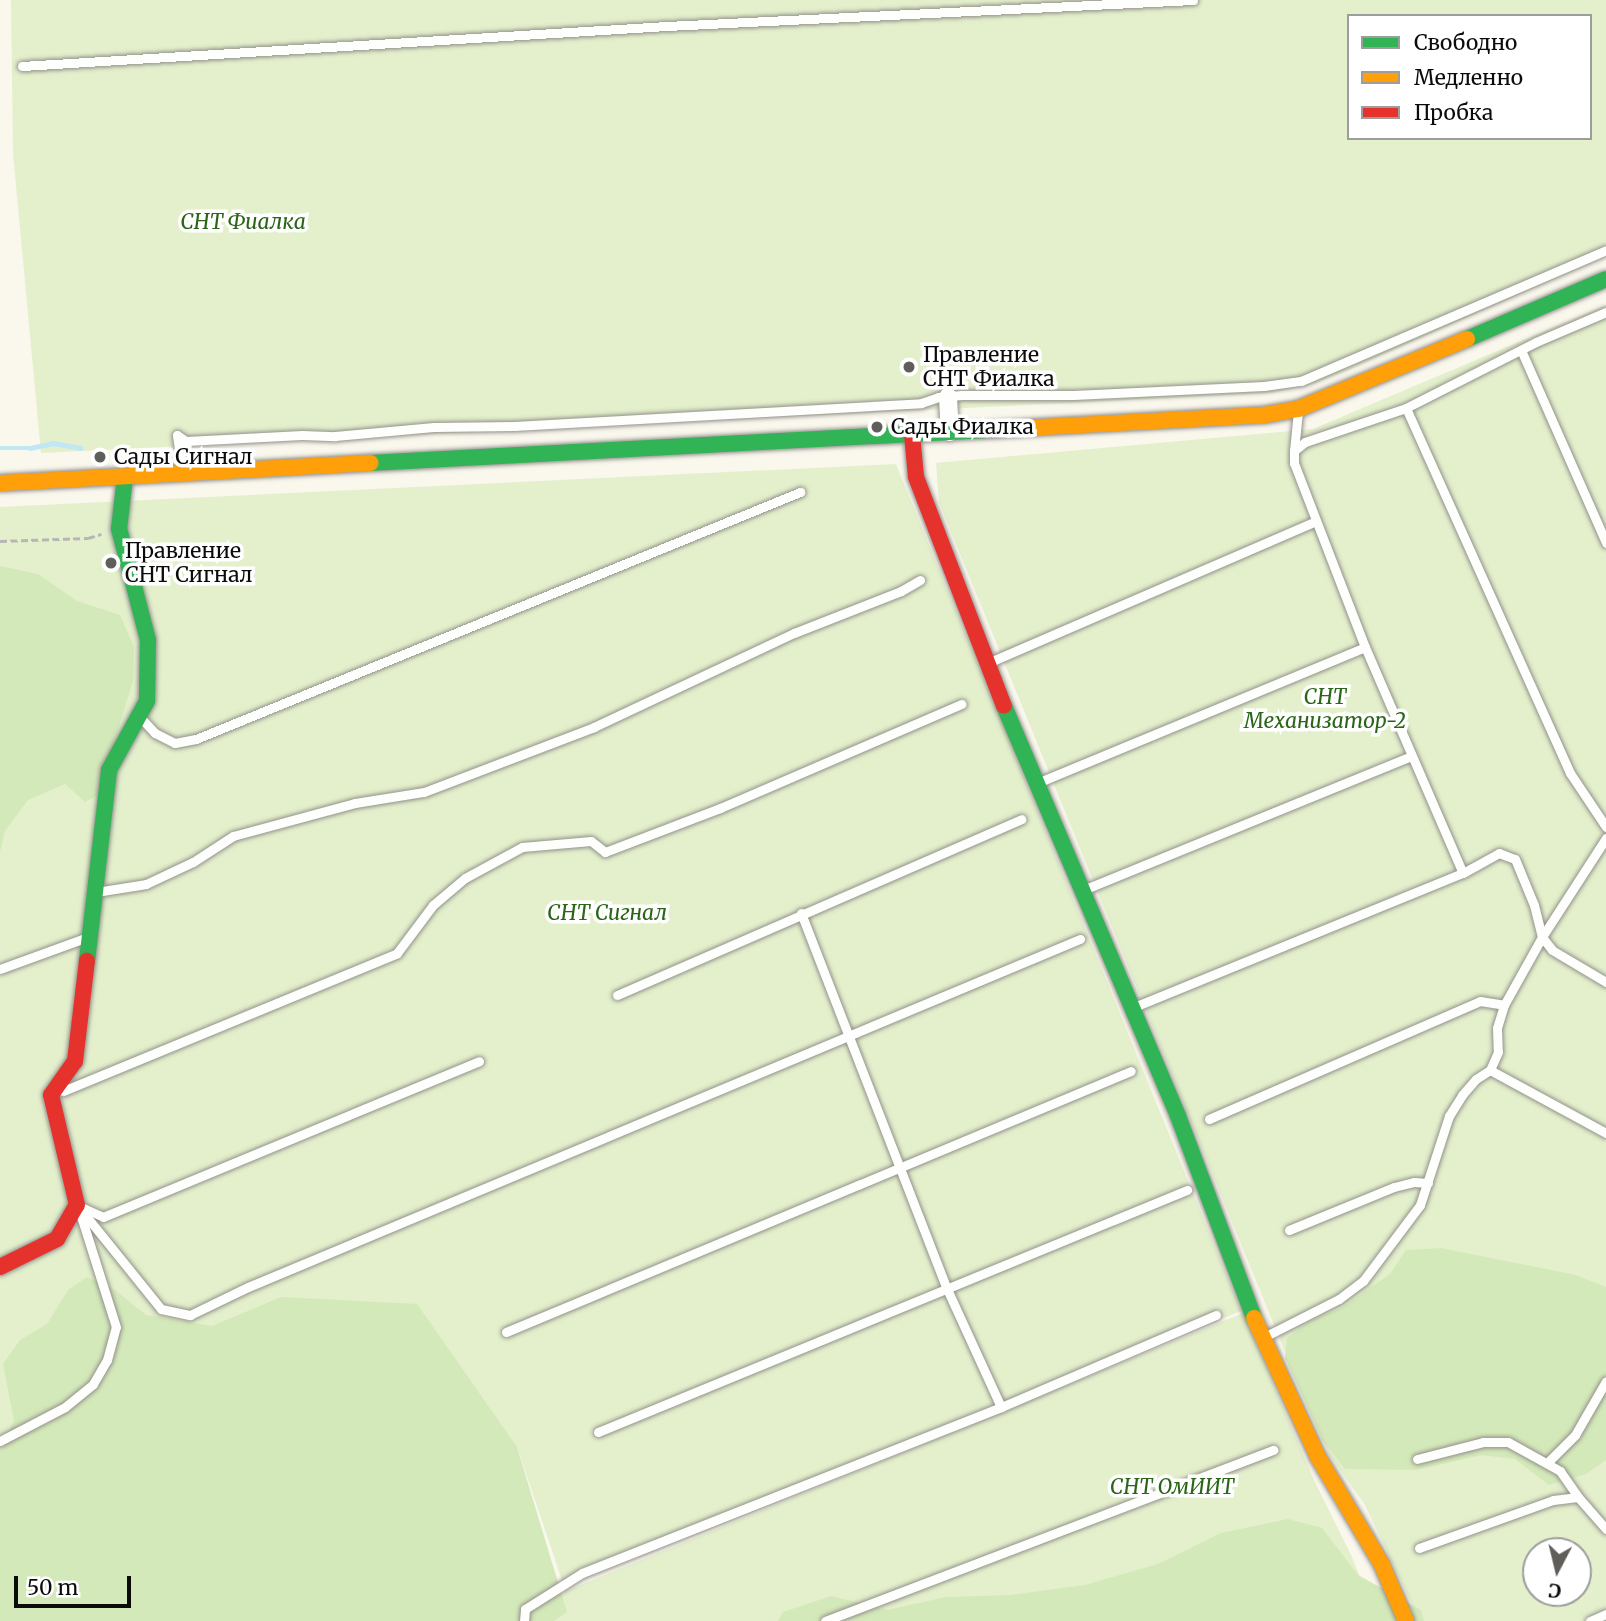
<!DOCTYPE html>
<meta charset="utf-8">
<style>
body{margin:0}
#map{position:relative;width:1606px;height:1621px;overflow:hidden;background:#faf7ed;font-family:Merriweather,serif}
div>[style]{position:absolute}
.green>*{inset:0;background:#e3f0cb}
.forest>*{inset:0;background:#d4e9b9}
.stream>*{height:4.5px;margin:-2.25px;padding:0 2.25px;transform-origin:2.25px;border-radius:2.25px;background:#c1e6f6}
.path>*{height:2.5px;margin-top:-1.25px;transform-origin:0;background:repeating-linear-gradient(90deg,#b7b6b5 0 7px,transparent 0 10.5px)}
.roads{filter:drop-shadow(0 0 2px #93918d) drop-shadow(0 0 2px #93918d)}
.lane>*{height:9px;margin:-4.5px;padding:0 4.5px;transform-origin:4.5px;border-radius:4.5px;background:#fefefc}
.street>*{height:18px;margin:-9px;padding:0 9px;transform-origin:9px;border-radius:9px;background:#fefefc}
.fast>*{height:16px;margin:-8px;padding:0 8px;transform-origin:8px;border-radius:8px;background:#30b455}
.slow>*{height:16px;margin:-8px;padding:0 8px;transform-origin:8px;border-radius:8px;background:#ff9f0a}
.jam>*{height:16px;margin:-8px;padding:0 8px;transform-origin:8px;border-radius:8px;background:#e5322d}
.dots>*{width:19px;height:19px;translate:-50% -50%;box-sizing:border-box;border:4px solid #fff;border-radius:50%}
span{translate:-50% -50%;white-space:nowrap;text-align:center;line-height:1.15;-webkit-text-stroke:7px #fff;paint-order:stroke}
.park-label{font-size:21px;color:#2a6518;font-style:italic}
.poi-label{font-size:21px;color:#0b0b0b}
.left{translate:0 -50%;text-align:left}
.legend{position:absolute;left:1347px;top:14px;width:245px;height:126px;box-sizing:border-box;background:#fff;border:2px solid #9d9d9d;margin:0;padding:9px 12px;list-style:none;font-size:21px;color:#0b0b0b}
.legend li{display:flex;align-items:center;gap:14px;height:35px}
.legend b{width:35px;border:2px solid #9d9d9d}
.north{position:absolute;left:1522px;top:1537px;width:70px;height:70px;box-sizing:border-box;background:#fff;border:2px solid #9d9d9d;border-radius:50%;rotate:187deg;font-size:19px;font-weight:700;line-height:28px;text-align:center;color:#0b0b0b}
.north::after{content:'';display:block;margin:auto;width:24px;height:32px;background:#5f5e5a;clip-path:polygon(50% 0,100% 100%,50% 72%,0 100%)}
.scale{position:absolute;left:14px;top:1576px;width:117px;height:32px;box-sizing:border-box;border:4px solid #0b0b0b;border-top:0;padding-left:9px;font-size:21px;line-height:24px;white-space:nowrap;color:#0b0b0b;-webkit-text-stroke:5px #fff;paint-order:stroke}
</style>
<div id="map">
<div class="green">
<i style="clip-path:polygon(evenodd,11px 0,1606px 0,1606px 256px,1351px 369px,1314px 384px,1272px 393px,41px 453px,13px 154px,11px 0,1349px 16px,1590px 16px,1590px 138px,1349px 138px,1349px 16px)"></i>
<i style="clip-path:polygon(evenodd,1606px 305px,1606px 1621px,1420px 1621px,1365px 1505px,1329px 1454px,1303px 1396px,939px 502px,936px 463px,1313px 429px,1606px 305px,1536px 1551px,1578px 1551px,1578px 1593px,1536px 1593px,1536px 1551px)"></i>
<i style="clip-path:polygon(896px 464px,1241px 1311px,564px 1586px,517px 1447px,0 1456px,0 507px)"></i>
<i style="clip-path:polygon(1243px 1313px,1314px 1480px,1352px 1557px,1377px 1621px,532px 1621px,566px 1591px)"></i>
</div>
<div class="forest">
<i style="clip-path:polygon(0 566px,38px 574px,77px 601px,120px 615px,134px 647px,133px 681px,98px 795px,85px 802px,65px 784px,28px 800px,5px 831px,0 852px)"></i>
<i style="clip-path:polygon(1441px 1248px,1576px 1275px,1606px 1287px,1606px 1460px,1586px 1474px,1549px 1485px,1515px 1459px,1481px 1455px,1415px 1470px,1345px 1469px,1323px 1441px,1285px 1358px,1287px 1338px,1310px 1321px,1343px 1307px,1390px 1274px,1406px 1250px)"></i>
<i style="clip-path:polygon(87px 1277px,115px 1290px,146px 1315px,212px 1326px,281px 1297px,417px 1304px,517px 1447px,567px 1612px,554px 1621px,0 1621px,0 1448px,14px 1421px,3px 1364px,20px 1340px,47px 1324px,68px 1290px)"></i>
<i style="clip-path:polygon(1288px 1519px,1322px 1528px,1358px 1575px,1421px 1610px,1424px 1621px,778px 1621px,783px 1612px,831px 1596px,887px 1610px,946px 1597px,1010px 1595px,1085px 1585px,1158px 1564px,1221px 1533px)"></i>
</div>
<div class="stream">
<i style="left:0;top:448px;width:30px"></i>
<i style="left:30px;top:448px;width:24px;rotate:-12deg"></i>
<i style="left:53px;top:443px;width:28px;rotate:10deg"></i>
</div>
<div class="path">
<i style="left:0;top:541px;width:88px;rotate:-2deg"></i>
<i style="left:88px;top:538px;width:14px;rotate:-17deg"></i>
</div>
<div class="roads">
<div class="lane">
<i style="left:22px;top:66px;width:646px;rotate:-3.55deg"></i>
<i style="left:667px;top:26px;width:527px;rotate:-2.83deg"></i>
<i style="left:1606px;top:312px;width:76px;rotate:156.8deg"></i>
<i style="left:1536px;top:342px;width:146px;rotate:153.1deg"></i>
<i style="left:1406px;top:408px;width:107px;rotate:161.4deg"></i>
<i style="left:1305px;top:442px;width:14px;rotate:141deg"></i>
<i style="left:1294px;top:451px;width:12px;rotate:90deg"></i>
<i style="left:1294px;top:463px;width:197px;rotate:68.9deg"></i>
<i style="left:1365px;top:647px;width:246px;rotate:66.6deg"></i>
<i style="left:1463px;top:873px;width:41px;rotate:-29.1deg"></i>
<i style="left:1499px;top:853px;width:17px;rotate:21deg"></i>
<i style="left:1515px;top:859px;width:50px;rotate:67.6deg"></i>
<i style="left:1534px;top:905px;width:33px;rotate:76deg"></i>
<i style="left:1542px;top:937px;width:16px;rotate:52deg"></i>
<i style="left:1552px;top:950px;width:63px;rotate:30.7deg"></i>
<i style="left:1521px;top:350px;width:211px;rotate:66.2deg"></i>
<i style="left:1406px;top:408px;width:400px;rotate:65.8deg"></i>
<i style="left:1570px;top:773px;width:65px;rotate:56.3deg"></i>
<i style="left:177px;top:435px;width:11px;rotate:34deg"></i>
<i style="left:186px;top:441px;width:116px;rotate:-3deg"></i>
<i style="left:302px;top:435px;width:33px;rotate:2deg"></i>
<i style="left:335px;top:436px;width:99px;rotate:-5.2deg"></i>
<i style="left:434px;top:427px;width:80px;rotate:-0.7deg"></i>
<i style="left:514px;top:426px;width:408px;rotate:-3.2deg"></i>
<i style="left:921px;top:403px;width:18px;rotate:-19deg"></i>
<i style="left:938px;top:397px;width:24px;rotate:-5deg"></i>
<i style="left:962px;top:395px;width:111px"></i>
<i style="left:1073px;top:395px;width:191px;rotate:-2.7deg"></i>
<i style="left:1264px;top:386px;width:37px;rotate:-8deg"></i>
<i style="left:1301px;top:381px;width:332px;rotate:-23.2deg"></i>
<i style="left:177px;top:435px;width:36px;rotate:82deg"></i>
<i style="left:1294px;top:451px;width:40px;rotate:-84.3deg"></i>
<i style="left:990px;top:662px;width:355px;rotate:-23.4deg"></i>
<i style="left:140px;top:717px;width:22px;rotate:47deg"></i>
<i style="left:155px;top:733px;width:22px;rotate:27deg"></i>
<i style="left:175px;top:743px;width:21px;rotate:-11deg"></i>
<i style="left:196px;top:739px;width:653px;rotate:-22.24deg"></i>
<i style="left:1037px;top:783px;width:355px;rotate:-22.5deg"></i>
<i style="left:1606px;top:838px;width:118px;rotate:122.9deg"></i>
<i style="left:1542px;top:937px;width:78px;rotate:119.2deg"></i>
<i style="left:1504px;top:1005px;width:24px;rotate:107deg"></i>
<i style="left:1497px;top:1028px;width:24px;rotate:88deg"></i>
<i style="left:1498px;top:1052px;width:20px;rotate:114deg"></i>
<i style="left:1490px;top:1070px;width:132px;rotate:28.5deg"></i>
<i style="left:1083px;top:890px;width:355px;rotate:-22.2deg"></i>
<i style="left:96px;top:892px;width:51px;rotate:-9.1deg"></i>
<i style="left:146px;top:884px;width:52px;rotate:-25.1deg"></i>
<i style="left:193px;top:862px;width:48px;rotate:-33deg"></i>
<i style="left:233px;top:836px;width:126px;rotate:-15.1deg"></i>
<i style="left:355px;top:803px;width:70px;rotate:-9.1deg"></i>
<i style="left:424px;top:792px;width:182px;rotate:-20.9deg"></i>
<i style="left:594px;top:727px;width:221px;rotate:-25.2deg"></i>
<i style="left:794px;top:633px;width:115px;rotate:-21.4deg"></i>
<i style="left:901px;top:591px;width:22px;rotate:-30deg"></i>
<i style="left:801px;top:913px;width:403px;rotate:68.8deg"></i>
<i style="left:947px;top:1289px;width:130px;rotate:65.4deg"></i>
<i style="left:0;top:969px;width:94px;rotate:-20deg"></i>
<i style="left:617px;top:995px;width:441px;rotate:-23.5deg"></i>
<i style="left:1134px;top:1007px;width:355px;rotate:-22.2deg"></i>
<i style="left:63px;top:1091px;width:361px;rotate:-22.4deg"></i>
<i style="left:397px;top:953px;width:60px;rotate:-53.1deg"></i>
<i style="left:433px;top:905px;width:42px;rotate:-40.2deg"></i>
<i style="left:465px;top:878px;width:65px;rotate:-28.5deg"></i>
<i style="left:522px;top:847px;width:69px;rotate:-5deg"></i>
<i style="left:591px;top:841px;width:18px;rotate:38deg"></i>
<i style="left:605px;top:852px;width:123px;rotate:-20.9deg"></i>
<i style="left:720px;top:808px;width:263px;rotate:-23.3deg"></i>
<i style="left:1209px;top:1119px;width:296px;rotate:-23.5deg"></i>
<i style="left:1480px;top:1001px;width:24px;rotate:9deg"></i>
<i style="left:78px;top:1206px;width:132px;rotate:51.1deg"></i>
<i style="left:161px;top:1309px;width:30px;rotate:12deg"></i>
<i style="left:190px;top:1315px;width:64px;rotate:-25.8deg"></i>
<i style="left:248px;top:1287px;width:902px;rotate:-22.7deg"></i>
<i style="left:81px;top:1207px;width:24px;rotate:24deg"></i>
<i style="left:103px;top:1217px;width:407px;rotate:-22.5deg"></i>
<i style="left:1289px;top:1230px;width:113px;rotate:-22.3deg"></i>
<i style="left:1394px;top:1187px;width:21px;rotate:-14deg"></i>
<i style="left:1414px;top:1182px;width:14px;rotate:4deg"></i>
<i style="left:506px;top:1332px;width:677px;rotate:-22.67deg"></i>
<i style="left:1264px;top:1337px;width:84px;rotate:-26.9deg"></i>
<i style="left:1339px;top:1299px;width:30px;rotate:-37deg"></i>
<i style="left:1363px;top:1281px;width:95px;rotate:-53.1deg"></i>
<i style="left:1420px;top:1205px;width:94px;rotate:-72deg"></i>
<i style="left:1449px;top:1116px;width:25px;rotate:-58deg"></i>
<i style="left:1462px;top:1095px;width:21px;rotate:-49deg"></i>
<i style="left:1476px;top:1079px;width:17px;rotate:-33deg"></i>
<i style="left:598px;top:1432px;width:637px;rotate:-22.34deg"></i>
<i style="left:0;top:1441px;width:73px;rotate:-27.6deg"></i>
<i style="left:65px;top:1407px;width:36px;rotate:-39deg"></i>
<i style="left:93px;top:1384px;width:28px;rotate:-60deg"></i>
<i style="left:107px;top:1360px;width:34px;rotate:-75deg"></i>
<i style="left:116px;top:1327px;width:120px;rotate:-107.5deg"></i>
<i style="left:1417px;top:1459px;width:68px;rotate:-14.4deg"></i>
<i style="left:1483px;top:1442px;width:25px"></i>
<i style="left:1508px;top:1442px;width:60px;rotate:29.1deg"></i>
<i style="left:1560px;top:1471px;width:32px;rotate:55deg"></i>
<i style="left:1578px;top:1497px;width:43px;rotate:48.8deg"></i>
<i style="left:1547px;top:1463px;width:40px;rotate:-45deg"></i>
<i style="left:1575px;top:1435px;width:62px;rotate:-60.1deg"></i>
<i style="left:1419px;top:1548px;width:142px;rotate:-19.7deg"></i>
<i style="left:1553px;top:1500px;width:25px;rotate:-7deg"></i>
<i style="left:524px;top:1621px;width:12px;rotate:-85deg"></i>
<i style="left:525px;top:1609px;width:67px;rotate:-32.3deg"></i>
<i style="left:582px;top:1573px;width:451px;rotate:-21.6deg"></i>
<i style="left:1001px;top:1407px;width:234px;rotate:-23.2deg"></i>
<i style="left:825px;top:1621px;width:480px;rotate:-20.9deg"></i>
<i style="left:1590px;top:1621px;width:17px;rotate:-24deg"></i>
</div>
<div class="street">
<i style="left:948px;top:397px;width:35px;rotate:87deg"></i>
</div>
<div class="fast">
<i style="left:1467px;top:339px;width:151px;rotate:-23.3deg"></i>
<i style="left:370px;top:463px;width:637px;rotate:-3.06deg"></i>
<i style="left:1004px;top:706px;width:445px;rotate:67deg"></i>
<i style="left:1178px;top:1116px;width:216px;rotate:69.4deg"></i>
<i style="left:87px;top:961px;width:192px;rotate:-83.4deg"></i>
<i style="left:109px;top:770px;width:79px;rotate:-61.2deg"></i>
<i style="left:147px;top:701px;width:61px;rotate:-89.1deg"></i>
<i style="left:148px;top:640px;width:115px;rotate:-104.6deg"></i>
<i style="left:119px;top:529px;width:52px;rotate:-83.4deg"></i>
</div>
<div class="slow">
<i style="left:1006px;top:429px;width:258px;rotate:-3.1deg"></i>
<i style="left:1264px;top:415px;width:35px;rotate:-10deg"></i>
<i style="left:1298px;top:409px;width:183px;rotate:-22.5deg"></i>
<i style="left:0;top:483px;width:371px;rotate:-3.1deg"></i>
<i style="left:1254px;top:1318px;width:153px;rotate:65.3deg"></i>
<i style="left:1318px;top:1457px;width:126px;rotate:59.3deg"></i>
<i style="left:1382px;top:1565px;width:61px;rotate:66.8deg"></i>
</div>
<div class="jam">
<i style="left:912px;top:434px;width:43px;rotate:84.7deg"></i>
<i style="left:916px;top:477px;width:245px;rotate:69deg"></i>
<i style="left:0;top:1267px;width:64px;rotate:-26.2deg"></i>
<i style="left:57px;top:1239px;width:39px;rotate:-60deg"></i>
<i style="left:77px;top:1205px;width:113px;rotate:-103.3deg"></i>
<i style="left:51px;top:1095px;width:42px;rotate:-54.8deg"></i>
<i style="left:75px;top:1061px;width:101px;rotate:-83.2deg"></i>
</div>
</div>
<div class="dots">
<i style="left:909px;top:367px;background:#5f5e5a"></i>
<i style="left:877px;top:427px;background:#5f5e5a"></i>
<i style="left:100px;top:457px;background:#5f5e5a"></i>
<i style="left:111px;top:563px;background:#5f5e5a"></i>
</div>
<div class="park-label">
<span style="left:243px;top:222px">СНТ Фиалка</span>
<span style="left:1325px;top:709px">СНТ<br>Механизатор-2</span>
<span style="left:607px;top:913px">СНТ Сигнал</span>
<span style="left:1172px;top:1487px">СНТ ОмИИТ</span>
</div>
<div class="poi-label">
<span class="left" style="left:923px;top:367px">Правление<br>СНТ Фиалка</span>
<span class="left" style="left:891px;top:427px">Сады Фиалка</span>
<span class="left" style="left:114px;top:457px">Сады Сигнал</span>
<span class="left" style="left:125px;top:563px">Правление<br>СНТ Сигнал</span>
</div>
<ul class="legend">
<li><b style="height:9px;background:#30b455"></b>Свободно</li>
<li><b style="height:9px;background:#ff9f0a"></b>Медленно</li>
<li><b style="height:9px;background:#e5322d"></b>Пробка</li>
</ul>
<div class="north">С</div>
<div class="scale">50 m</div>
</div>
